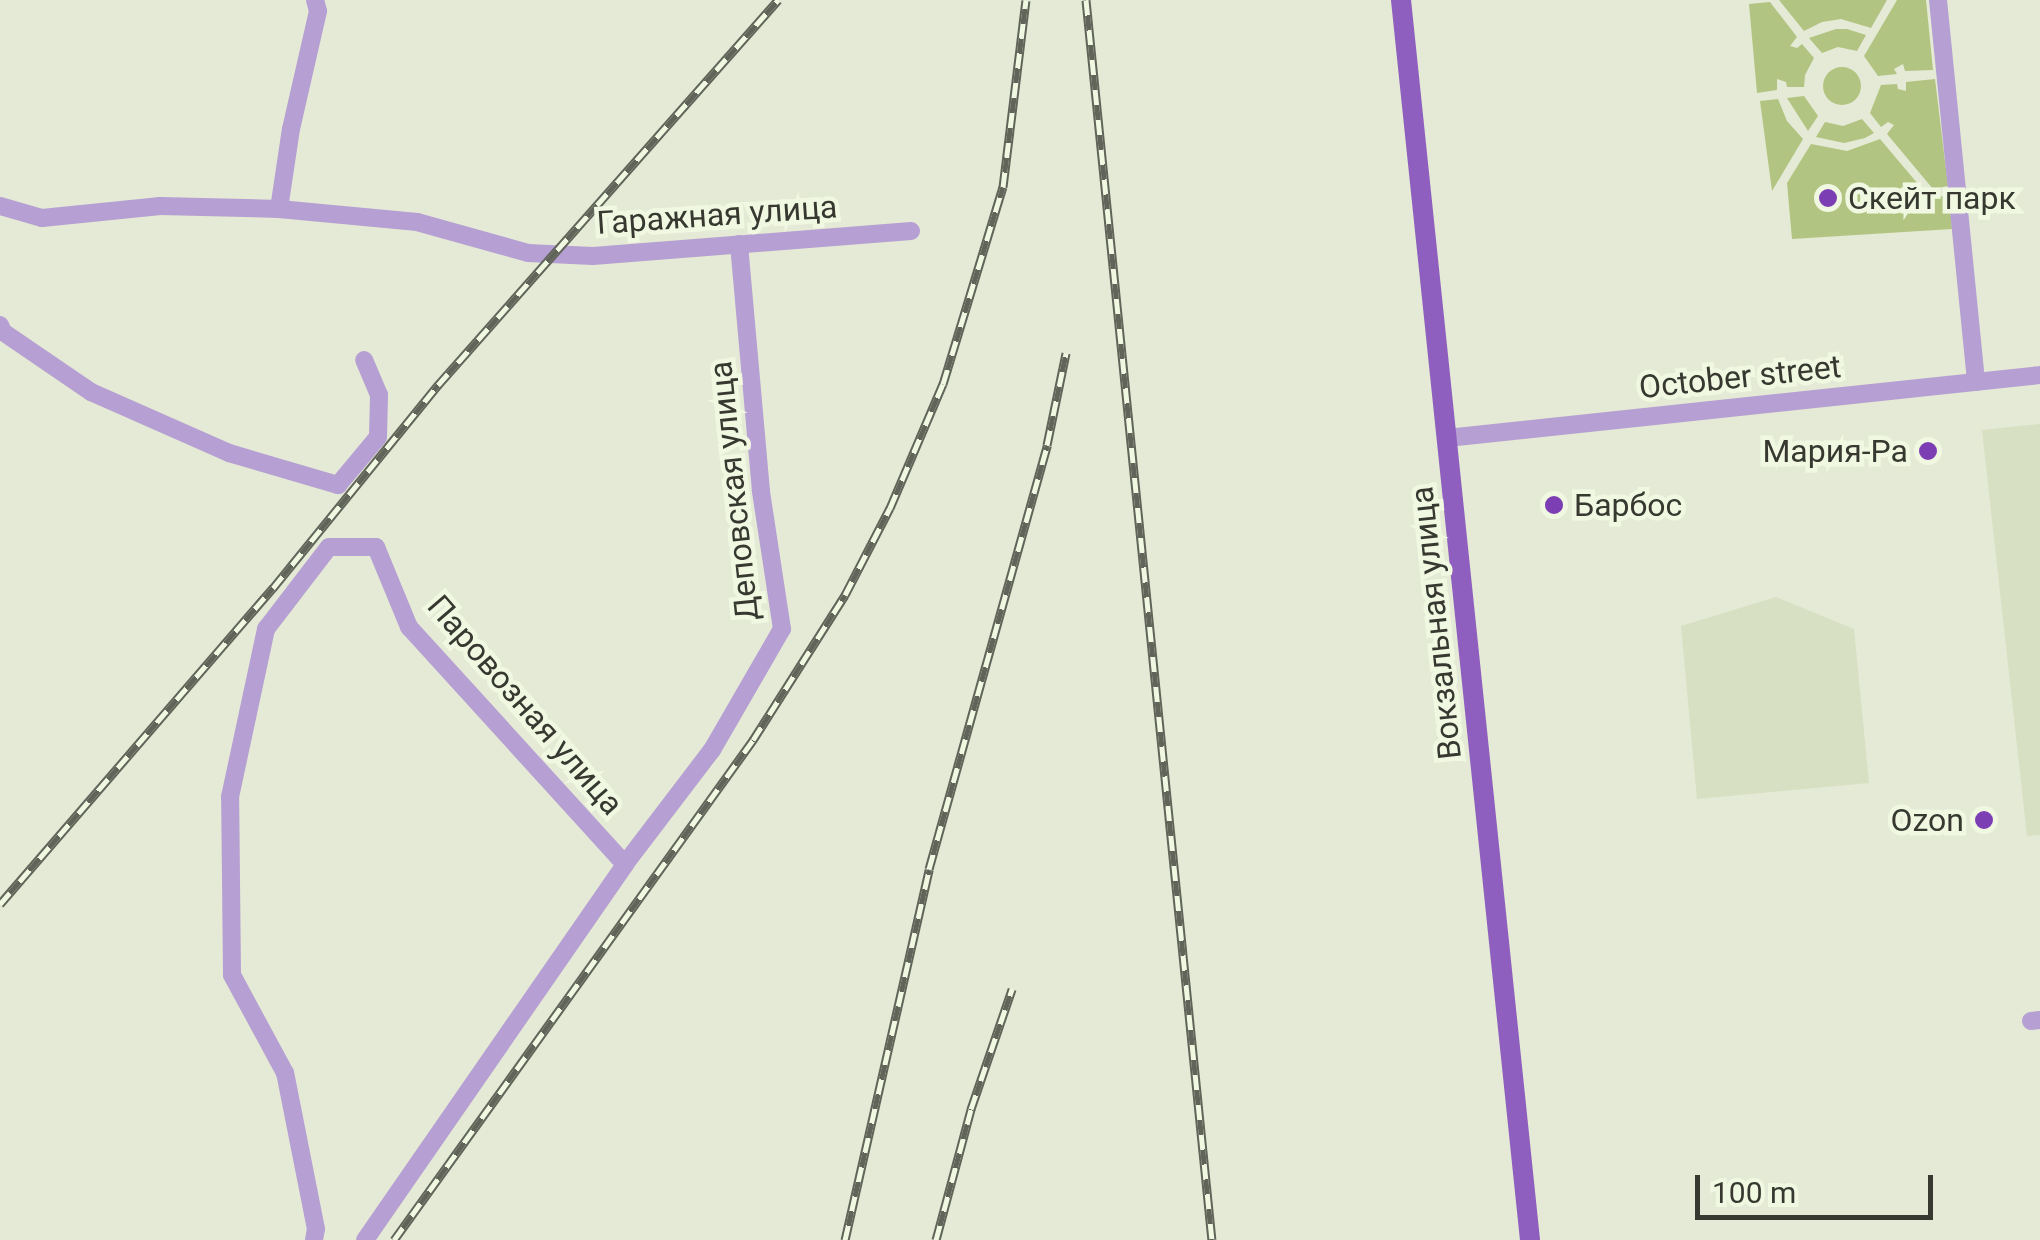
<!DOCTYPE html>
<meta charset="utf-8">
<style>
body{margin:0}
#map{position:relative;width:2040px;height:1240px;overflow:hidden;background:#e4ead5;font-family:Roboto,sans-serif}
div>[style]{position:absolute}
.built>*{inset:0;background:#d8e0c4}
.green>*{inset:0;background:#b2c481}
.round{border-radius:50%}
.minor>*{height:18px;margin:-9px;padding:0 9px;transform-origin:9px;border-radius:9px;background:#b69fd3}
.major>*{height:20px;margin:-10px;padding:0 10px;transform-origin:10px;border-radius:10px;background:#8e5fbe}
.rail>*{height:9px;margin-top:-4.5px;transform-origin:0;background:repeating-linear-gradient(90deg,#f1f8e2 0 15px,#616459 0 30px);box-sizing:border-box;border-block:2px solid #616459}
.dots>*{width:28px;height:28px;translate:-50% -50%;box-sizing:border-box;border:5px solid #f1f8e2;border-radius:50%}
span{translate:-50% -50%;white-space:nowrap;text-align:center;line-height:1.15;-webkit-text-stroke:9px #f1f8e2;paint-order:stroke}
.poi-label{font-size:32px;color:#373931}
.left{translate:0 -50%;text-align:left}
.right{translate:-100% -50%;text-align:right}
.street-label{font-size:32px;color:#373931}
.scale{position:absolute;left:1695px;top:1175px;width:238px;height:45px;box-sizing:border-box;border:5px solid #373931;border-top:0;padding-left:12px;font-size:30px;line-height:35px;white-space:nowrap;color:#373931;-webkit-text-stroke:8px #f1f8e2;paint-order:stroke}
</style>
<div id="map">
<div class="built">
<i style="clip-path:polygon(2040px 424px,2040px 835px,2027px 836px,1982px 430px)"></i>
<i style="clip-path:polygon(1776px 597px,1854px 629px,1869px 783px,1697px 799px,1681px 626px)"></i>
</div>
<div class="green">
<i style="clip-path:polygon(1779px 0,1887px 0,1871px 28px,1841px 19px,1822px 22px,1804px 31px)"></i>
<i style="clip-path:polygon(1897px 0,1926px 0,1933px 70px,1905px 71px,1903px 64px,1894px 69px,1897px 74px,1878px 76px,1864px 56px)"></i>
<i style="clip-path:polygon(1770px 2px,1797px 37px,1790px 46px,1797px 48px,1802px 44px,1814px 58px,1805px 75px,1804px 87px,1787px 87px,1786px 82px,1777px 79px,1777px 90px,1757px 93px,1749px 4px)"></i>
<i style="clip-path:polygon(1836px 29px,1847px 29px,1866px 35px,1857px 51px,1838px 47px,1822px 53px,1809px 38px)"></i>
<i class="round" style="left:1823px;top:67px;width:38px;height:38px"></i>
<i style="clip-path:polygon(1935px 79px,1948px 186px,1933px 189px,1887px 134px,1894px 125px,1888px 122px,1881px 127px,1870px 113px,1881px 85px,1897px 84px,1898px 89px,1906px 91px,1906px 82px)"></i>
<i style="clip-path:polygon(1804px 96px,1818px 116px,1808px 131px,1787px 98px)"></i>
<i style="clip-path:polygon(1778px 99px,1787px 121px,1803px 139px,1772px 191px,1760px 101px)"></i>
<i style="clip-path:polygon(1862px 119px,1874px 133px,1865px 138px,1844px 143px,1816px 137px,1825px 122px,1843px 126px)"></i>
<i style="clip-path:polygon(1880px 139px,1929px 197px,1949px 196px,1952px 229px,1792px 239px,1787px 183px,1811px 144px,1847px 151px)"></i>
</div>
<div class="minor">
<i style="left:1938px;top:0;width:384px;rotate:84.3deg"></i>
<i style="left:0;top:206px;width:44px;rotate:15.9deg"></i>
<i style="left:42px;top:218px;width:119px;rotate:-5.8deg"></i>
<i style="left:160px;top:206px;width:119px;rotate:1.4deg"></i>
<i style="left:279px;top:209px;width:139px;rotate:5.4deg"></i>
<i style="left:417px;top:222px;width:115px;rotate:15.6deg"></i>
<i style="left:528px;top:253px;width:65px;rotate:2.6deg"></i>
<i style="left:593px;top:256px;width:319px;rotate:-4.5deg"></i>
<i style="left:279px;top:209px;width:81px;rotate:-81.5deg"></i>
<i style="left:291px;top:129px;width:121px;rotate:-77.1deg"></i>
<i style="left:318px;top:11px;width:11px;rotate:-105deg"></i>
<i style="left:0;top:325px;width:8px;rotate:67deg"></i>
<i style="left:3px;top:332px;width:107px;rotate:34.3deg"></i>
<i style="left:91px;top:392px;width:151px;rotate:23.8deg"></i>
<i style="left:229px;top:453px;width:114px;rotate:16.4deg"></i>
<i style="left:338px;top:485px;width:62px;rotate:-50.2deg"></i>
<i style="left:378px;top:437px;width:42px;rotate:-88.6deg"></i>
<i style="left:379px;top:395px;width:38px;rotate:-113deg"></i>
<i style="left:1447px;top:438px;width:596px;rotate:-6.06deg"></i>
<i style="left:2031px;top:1021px;width:9px;rotate:-6deg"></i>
<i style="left:314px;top:1240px;width:11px;rotate:-80deg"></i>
<i style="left:316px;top:1229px;width:159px;rotate:-101.2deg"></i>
<i style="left:285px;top:1073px;width:111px;rotate:-118.4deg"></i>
<i style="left:232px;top:975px;width:178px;rotate:-90.6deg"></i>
<i style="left:230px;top:797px;width:172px;rotate:-77.9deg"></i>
<i style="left:266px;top:629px;width:103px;rotate:-52.5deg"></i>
<i style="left:329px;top:547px;width:47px"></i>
<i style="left:376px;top:547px;width:87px;rotate:67.6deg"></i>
<i style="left:409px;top:627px;width:321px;rotate:47.7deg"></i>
<i style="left:365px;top:1240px;width:457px;rotate:-55.3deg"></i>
<i style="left:625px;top:864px;width:143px;rotate:-52.7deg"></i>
<i style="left:712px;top:750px;width:140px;rotate:-60deg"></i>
<i style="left:782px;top:629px;width:140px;rotate:-98.7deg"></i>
<i style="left:761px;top:491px;width:248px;rotate:-95.1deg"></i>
</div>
<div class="major">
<i style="left:1401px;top:0;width:1247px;rotate:84.06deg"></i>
</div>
<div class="rail">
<i style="left:1086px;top:0;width:1246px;rotate:84.2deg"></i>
<i style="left:0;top:904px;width:418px;rotate:-49.2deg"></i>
<i style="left:273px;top:588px;width:262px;rotate:-50.9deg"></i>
<i style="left:438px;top:385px;width:514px;rotate:-48.55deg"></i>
<i style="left:394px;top:1240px;width:616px;rotate:-54.32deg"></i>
<i style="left:753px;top:740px;width:172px;rotate:-57.6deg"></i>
<i style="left:845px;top:595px;width:98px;rotate:-62.7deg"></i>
<i style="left:890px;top:508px;width:135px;rotate:-66.9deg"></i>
<i style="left:943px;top:384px;width:206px;rotate:-73.1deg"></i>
<i style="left:1003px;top:187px;width:188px;rotate:-83deg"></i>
<i style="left:845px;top:1240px;width:380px;rotate:-77.2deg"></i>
<i style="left:929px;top:869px;width:440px;rotate:-74.4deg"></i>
<i style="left:1047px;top:445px;width:94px;rotate:-78.3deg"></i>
<i style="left:936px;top:1240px;width:136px;rotate:-75deg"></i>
<i style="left:971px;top:1109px;width:127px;rotate:-71.1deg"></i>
</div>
<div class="dots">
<i style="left:1828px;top:198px;background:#7b3eb3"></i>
<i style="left:1928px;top:451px;background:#7b3eb3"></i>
<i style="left:1554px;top:505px;background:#7b3eb3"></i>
<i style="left:1984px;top:820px;background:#7b3eb3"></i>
</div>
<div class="poi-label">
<span class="left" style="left:1848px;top:198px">Скейт парк</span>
<span class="right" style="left:1908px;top:451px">Мария-Ра</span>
<span class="left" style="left:1574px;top:505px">Барбос</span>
<span class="right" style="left:1964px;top:820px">Ozon</span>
</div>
<div class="street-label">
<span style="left:717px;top:215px;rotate:-4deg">Гаражная улица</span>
<span style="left:1740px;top:377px;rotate:-6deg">October street</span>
<span style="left:734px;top:491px;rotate:-96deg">Деповская улица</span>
<span style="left:1436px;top:623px;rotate:-96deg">Вокзальная улица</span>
<span style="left:525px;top:705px;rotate:49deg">Паровозная улица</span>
</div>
<div class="scale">100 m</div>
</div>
